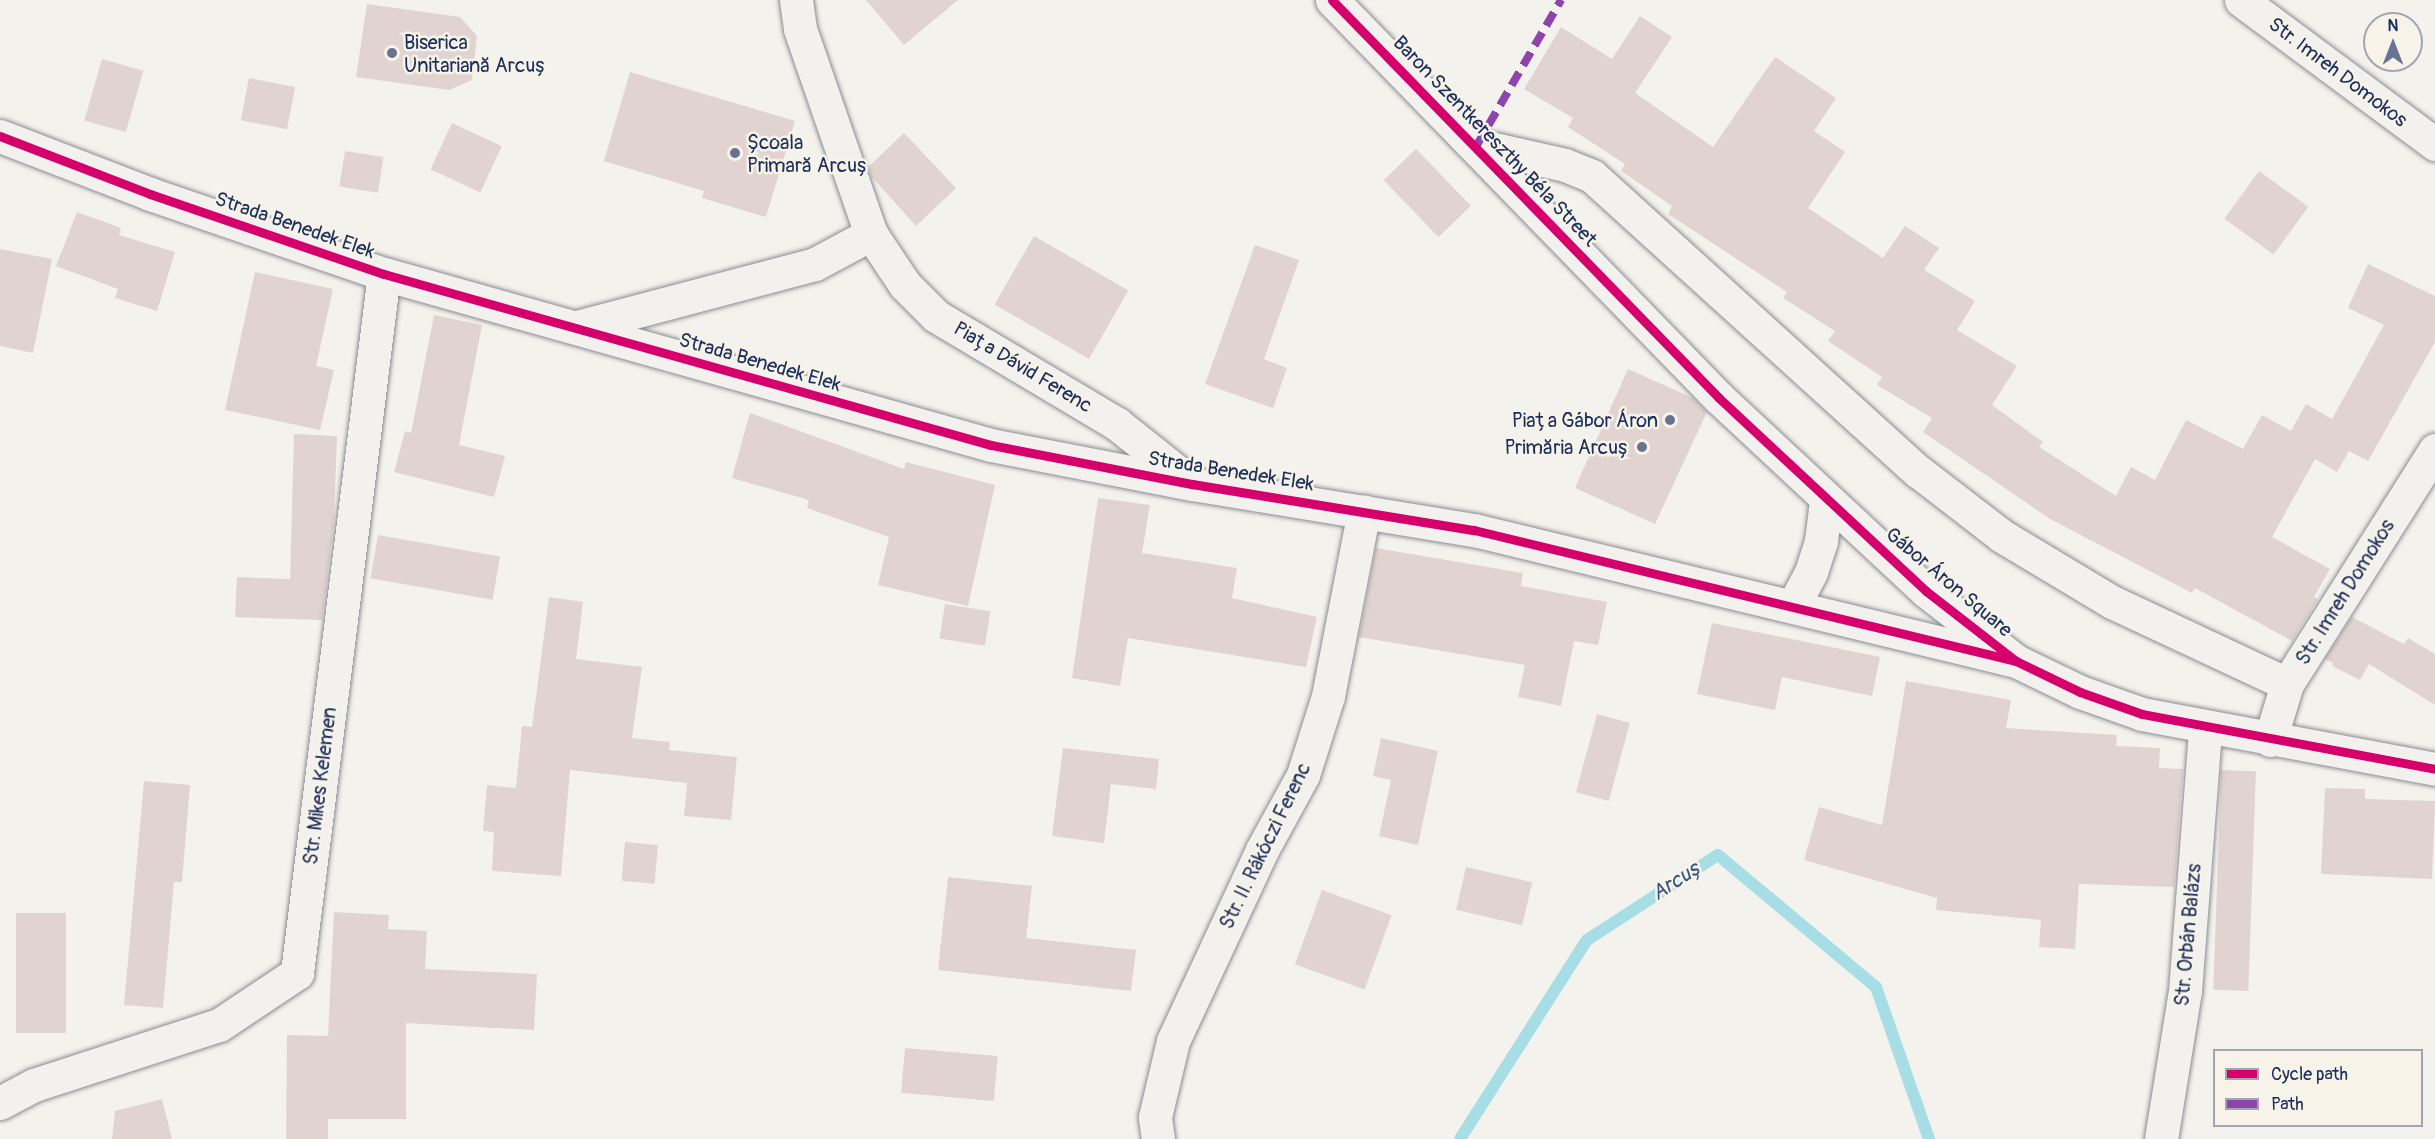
<!DOCTYPE html>
<meta charset="utf-8">
<style>
body{margin:0}
#map{position:relative;width:2435px;height:1139px;overflow:hidden;background:#f4f2ec;font-family:Pangolin,sans-serif}
div>[style]{position:absolute}
.stream>*{height:12px;margin:-6px;padding:0 6px;transform-origin:6px;border-radius:6px;background:#a7dee6}
.building>*{inset:0;background:#e1d4d0;transform-origin:0 0}
.roads{filter:drop-shadow(0 0 2px #898c92) drop-shadow(0 0 2px #898c92)}
.minor>*{height:33px;margin:-16.5px;padding:0 16.5px;transform-origin:16.5px;border-radius:16.5px;background:#f2f1ed}
.quiet>*{height:8px;margin-top:-4px;transform-origin:0;background:repeating-linear-gradient(90deg,#8e44ad 0 15px,transparent 0 23px)}
.cycleway>*{height:9px;margin:-4.5px;padding:0 4.5px;transform-origin:4.5px;border-radius:4.5px;background:#d6006c}
.dots>*{width:16px;height:16px;translate:-50% -50%;box-sizing:border-box;border:3px solid #f7f3e8;border-radius:50%}
span{translate:-50% -50%;white-space:nowrap;text-align:center;line-height:1.15;-webkit-text-stroke:5px #f7f3e8;paint-order:stroke}
.poi-label{font-size:20px;color:#1b2f5e}
.left{translate:0 -50%;text-align:left}
.right{translate:-100% -50%;text-align:right}
.street-label{font-size:20px;color:#1b2f5e}
.water-label{font-size:21px;color:#365880;font-style:italic}
.legend{position:absolute;left:2213px;top:1049px;width:210px;height:78px;box-sizing:border-box;background:#f7f3e8;border:2px solid #9fa5b1;margin:0;padding:8px 10px;list-style:none;font-size:18px;color:#1b2f5e}
.legend li{display:flex;align-items:center;gap:12px;height:30px}
.legend b{width:30px;border:2px solid #9fa5b1}
.north{position:absolute;left:2363px;top:12px;width:60px;height:60px;box-sizing:border-box;background:#f7f3e8;border:2px solid #9fa5b1;border-radius:50%;rotate:0deg;font-size:16px;font-weight:700;line-height:24px;text-align:center;color:#1b2f5e}
.north::after{content:'';display:block;margin:auto;width:21px;height:27px;background:#677390;clip-path:polygon(50% 0,100% 100%,50% 72%,0 100%)}
</style>
<div id="map">
<div class="stream">
<i style="left:1460px;top:1139px;width:236px;rotate:-57.5deg"></i>
<i style="left:1587px;top:940px;width:156px;rotate:-33deg"></i>
<i style="left:1718px;top:855px;width:206px;rotate:39.9deg"></i>
<i style="left:1876px;top:987px;width:161px;rotate:70.8deg"></i>
</div>
<div class="building">
<i style="clip-path:polygon(866px 0,958px 0,904px 45px)"></i>
<i style="clip-path:polygon(367px 4px,460px 17px,477px 36px,472px 80px,449px 90px,356px 77px)"></i>
<i style="clip-path:polygon(1640px 16px,1672px 37px,1635px 93px,1713px 147px,1775px 57px,1836px 98px,1814px 131px,1845px 152px,1808px 208px,1883px 258px,1905px 226px,1939px 248px,1924px 270px,1975px 301px,1957px 330px,2017px 366px,1992px 405px,2043px 442px,2039px 447px,2116px 496px,2131px 467px,2155px 480px,2186px 420px,2243px 449px,2262px 415px,2291px 431px,2306px 404px,2332px 419px,2384px 325px,2348px 308px,2368px 264px,2435px 296px,2435px 342px,2368px 461px,2349px 451px,2337px 472px,2315px 459px,2272px 537px,2330px 569px,2314px 597px,2318px 599px,2292px 641px,2195px 588px,2192px 593px,2050px 519px,1923px 432px,1932px 418px,1877px 385px,1882px 377px,1828px 341px,1835px 331px,1783px 298px,1787px 292px,1668px 214px,1672px 206px,1621px 171px,1625px 164px,1568px 127px,1573px 118px,1524px 89px,1561px 27px,1612px 59px)"></i>
<i style="left:102px;top:59px;width:43px;height:64px;rotate:16deg"></i>
<i style="clip-path:polygon(630px 72px,795px 121px,766px 217px,702px 198px,704px 191px,604px 161px)"></i>
<i style="left:249px;top:78px;width:47px;height:43px;rotate:11deg"></i>
<i style="left:452px;top:123px;width:55px;height:51px;rotate:25deg"></i>
<i style="clip-path:polygon(904px 133px,956px 188px,916px 226px,871px 176px,868px 167px)"></i>
<i style="left:1416px;top:149px;width:79px;height:45px;rotate:46deg"></i>
<i style="left:345px;top:151px;width:39px;height:36px;rotate:9deg"></i>
<i style="left:2259px;top:171px;width:61px;height:59px;rotate:36deg"></i>
<i style="clip-path:polygon(77px 212px,121px 228px,119px 235px,175px 252px,157px 311px,115px 298px,118px 289px,56px 266px)"></i>
<i style="left:1034px;top:236px;width:109px;height:79px;rotate:30deg"></i>
<i style="clip-path:polygon(1255px 245px,1299px 260px,1264px 359px,1287px 368px,1273px 408px,1205px 384px)"></i>
<i style="clip-path:polygon(0 249px,52px 259px,33px 353px,0 346px)"></i>
<i style="clip-path:polygon(255px 272px,333px 289px,316px 366px,334px 370px,320px 430px,225px 410px)"></i>
<i style="clip-path:polygon(434px 315px,482px 325px,459px 445px,505px 456px,494px 497px,394px 472px,405px 431px,411px 433px)"></i>
<i style="clip-path:polygon(1628px 369px,1693px 398px,1707px 412px,1655px 524px,1575px 488px)"></i>
<i style="clip-path:polygon(750px 413px,904px 469px,906px 462px,995px 485px,968px 606px,878px 585px,889px 537px,807px 508px,809px 500px,732px 478px)"></i>
<i style="clip-path:polygon(294px 434px,337px 436px,334px 521px,322px 620px,235px 617px,237px 577px,290px 579px)"></i>
<i style="clip-path:polygon(1098px 498px,1150px 505px,1142px 553px,1237px 568px,1232px 598px,1317px 617px,1306px 667px,1128px 638px,1120px 686px,1072px 678px)"></i>
<i style="left:378px;top:535px;width:124px;height:44px;rotate:10deg"></i>
<i style="clip-path:polygon(1376px 548px,1523px 573px,1521px 586px,1607px 602px,1598px 645px,1574px 641px,1561px 706px,1518px 697px,1525px 665px,1359px 637px)"></i>
<i style="clip-path:polygon(549px 597px,583px 602px,576px 659px,642px 667px,632px 738px,670px 742px,669px 750px,737px 757px,731px 820px,684px 816px,687px 783px,570px 770px,561px 876px,492px 871px,494px 832px,483px 831px,487px 785px,516px 788px,522px 726px,532px 727px)"></i>
<i style="left:945px;top:604px;width:46px;height:35px;rotate:9deg"></i>
<i style="clip-path:polygon(2352px 617px,2404px 644px,2408px 638px,2435px 654px,2435px 705px,2369px 664px,2360px 680px,2332px 666px,2333px 663px,2325px 659px)"></i>
<i style="clip-path:polygon(1712px 623px,1880px 657px,1872px 696px,1782px 677px,1775px 710px,1697px 694px)"></i>
<i style="clip-path:polygon(1906px 681px,2011px 700px,2006px 728px,2117px 735px,2116px 746px,2160px 748px,2159px 768px,2183px 769px,2174px 887px,2079px 884px,2075px 949px,2039px 947px,2041px 920px,1936px 910px,1937px 898px,1804px 860px,1819px 807px,1882px 825px)"></i>
<i style="left:1597px;top:714px;width:34px;height:81px;rotate:15deg"></i>
<i style="clip-path:polygon(1381px 738px,1438px 751px,1418px 845px,1379px 836px,1391px 780px,1373px 776px)"></i>
<i style="clip-path:polygon(1063px 748px,1159px 759px,1156px 789px,1111px 784px,1104px 843px,1052px 836px)"></i>
<i style="left:2221px;top:770px;width:35px;height:220px;rotate:2deg"></i>
<i style="clip-path:polygon(144px 781px,190px 785px,182px 882px,174px 882px,163px 1008px,124px 1005px)"></i>
<i style="clip-path:polygon(2325px 788px,2365px 789px,2365px 799px,2435px 801px,2432px 879px,2321px 874px)"></i>
<i style="left:625px;top:842px;width:33px;height:39px;rotate:5deg"></i>
<i style="left:1466px;top:867px;width:68px;height:44px;rotate:13deg"></i>
<i style="clip-path:polygon(948px 877px,1032px 886px,1026px 938px,1136px 950px,1131px 991px,938px 970px)"></i>
<i style="left:1322px;top:890px;width:74px;height:79px;rotate:20deg"></i>
<i style="clip-path:polygon(334px 912px,389px 915px,388px 929px,427px 931px,425px 969px,537px 974px,534px 1030px,406px 1023px,406px 1119px,328px 1119px,328px 1139px,286px 1139px,287px 1035px,328px 1036px)"></i>
<i style="left:16px;top:913px;width:50px;height:120px"></i>
<i style="left:905px;top:1048px;width:93px;height:45px;rotate:5deg"></i>
<i style="clip-path:polygon(162px 1099px,172px 1139px,112px 1139px,115px 1111px)"></i>
</div>
<div class="roads">
<div class="minor">
<i style="left:796px;top:0;width:29px;rotate:82deg"></i>
<i style="left:800px;top:29px;width:217px;rotate:70.9deg"></i>
<i style="left:871px;top:234px;width:61px;rotate:56.3deg"></i>
<i style="left:905px;top:285px;width:44px;rotate:45deg"></i>
<i style="left:936px;top:316px;width:211px;rotate:30.8deg"></i>
<i style="left:1117px;top:424px;width:93px;rotate:38.5deg"></i>
<i style="left:1332px;top:0;width:555px;rotate:45.8deg"></i>
<i style="left:1719px;top:398px;width:283px;rotate:43deg"></i>
<i style="left:1926px;top:591px;width:114px;rotate:37.9deg"></i>
<i style="left:2016px;top:661px;width:71px;rotate:25.8deg"></i>
<i style="left:2080px;top:692px;width:66px;rotate:19.5deg"></i>
<i style="left:2142px;top:714px;width:298px;rotate:10.6deg"></i>
<i style="left:2241px;top:0;width:242px;rotate:36.6deg"></i>
<i style="left:0;top:136px;width:161px;rotate:21.1deg"></i>
<i style="left:150px;top:194px;width:247px;rotate:18.9deg"></i>
<i style="left:384px;top:274px;width:631px;rotate:15.73deg"></i>
<i style="left:991px;top:445px;width:205px;rotate:11deg"></i>
<i style="left:1192px;top:484px;width:286px;rotate:9.3deg"></i>
<i style="left:1474px;top:530px;width:558px;rotate:13.59deg"></i>
<i style="left:1477px;top:145px;width:90px;rotate:12.8deg"></i>
<i style="left:1565px;top:165px;width:29px;rotate:22deg"></i>
<i style="left:1592px;top:176px;width:441px;rotate:42.2deg"></i>
<i style="left:1919px;top:472px;width:105px;rotate:37.6deg"></i>
<i style="left:2002px;top:536px;width:128px;rotate:31deg"></i>
<i style="left:2112px;top:602px;width:193px;rotate:25.1deg"></i>
<i style="left:577px;top:327px;width:246px;rotate:-14.8deg"></i>
<i style="left:815px;top:264px;width:64px;rotate:-28.2deg"></i>
<i style="left:1793px;top:606px;width:38px;rotate:-62deg"></i>
<i style="left:1811px;top:572px;width:33px;rotate:-72deg"></i>
<i style="left:1821px;top:541px;width:40px;rotate:-82.9deg"></i>
<i style="left:2270px;top:740px;width:59px;rotate:-73.1deg"></i>
<i style="left:2287px;top:684px;width:277px;rotate:-57.7deg"></i>
<i style="left:0;top:1103px;width:38px;rotate:-28deg"></i>
<i style="left:34px;top:1085px;width:194px;rotate:-18deg"></i>
<i style="left:219px;top:1025px;width:94px;rotate:-33.7deg"></i>
<i style="left:297px;top:973px;width:704px;rotate:-82.91deg"></i>
<i style="left:1158px;top:1139px;width:22px;rotate:-98deg"></i>
<i style="left:1155px;top:1117px;width:78px;rotate:-76.7deg"></i>
<i style="left:1173px;top:1041px;width:211px;rotate:-65deg"></i>
<i style="left:1262px;top:850px;width:85px;rotate:-61.3deg"></i>
<i style="left:1303px;top:775px;width:83px;rotate:-72.4deg"></i>
<i style="left:1328px;top:696px;width:188px;rotate:-79deg"></i>
<i style="left:2161px;top:1139px;width:150px;rotate:-80.8deg"></i>
<i style="left:2185px;top:991px;width:263px;rotate:-85.6deg"></i>
</div>
</div>
<div class="quiet">
<i style="left:1477px;top:145px;width:168px;rotate:-59.9deg"></i>
</div>
<div class="cycleway">
<i style="left:1332px;top:0;width:555px;rotate:45.8deg"></i>
<i style="left:1719px;top:398px;width:283px;rotate:43deg"></i>
<i style="left:1926px;top:591px;width:114px;rotate:37.9deg"></i>
<i style="left:2016px;top:661px;width:71px;rotate:25.8deg"></i>
<i style="left:2080px;top:692px;width:66px;rotate:19.5deg"></i>
<i style="left:2142px;top:714px;width:298px;rotate:10.6deg"></i>
<i style="left:0;top:136px;width:161px;rotate:21.1deg"></i>
<i style="left:150px;top:194px;width:247px;rotate:18.9deg"></i>
<i style="left:384px;top:274px;width:631px;rotate:15.73deg"></i>
<i style="left:991px;top:445px;width:205px;rotate:11deg"></i>
<i style="left:1192px;top:484px;width:286px;rotate:9.3deg"></i>
<i style="left:1474px;top:530px;width:558px;rotate:13.59deg"></i>
</div>
<div class="dots">
<i style="left:392px;top:53px;background:#677390"></i>
<i style="left:735px;top:153px;background:#677390"></i>
<i style="left:1670px;top:420px;background:#677390"></i>
<i style="left:1642px;top:447px;background:#677390"></i>
</div>
<div class="poi-label">
<span class="left" style="left:404px;top:54px">Biserica<br>Unitariană Arcuș</span>
<span class="left" style="left:747px;top:154px">Școala<br>Primară Arcuș</span>
<span class="right" style="left:1658px;top:420px">Piața Gábor Áron</span>
<span class="right" style="left:1630px;top:447px">Primăria Arcuș</span>
</div>
<div class="street-label">
<span style="left:2338px;top:72px;rotate:37deg">Str. Imreh Domokos</span>
<span style="left:1495px;top:141px;rotate:46deg">Baron Szentkereszthy Béla Street</span>
<span style="left:295px;top:225px;rotate:19deg">Strada Benedek Elek</span>
<span style="left:760px;top:362px;rotate:16deg">Strada Benedek Elek</span>
<span style="left:1023px;top:367px;rotate:31deg">Piața Dávid Ferenc</span>
<span style="left:1231px;top:471px;rotate:9deg">Strada Benedek Elek</span>
<span style="left:1949px;top:582px;rotate:40deg">Gábor Áron Square</span>
<span style="left:2345px;top:592px;rotate:-58deg">Str. Imreh Domokos</span>
<span style="left:320px;top:786px;rotate:-83deg">Str. Mikes Kelemen</span>
<span style="left:1265px;top:846px;rotate:-64deg">Str. II. Rákóczi Ferenc</span>
<span style="left:2188px;top:935px;rotate:-85deg">Str. Orbán Balázs</span>
</div>
<div class="water-label">
<span style="left:1677px;top:881px;rotate:-33deg">Arcuș</span>
</div>
<ul class="legend">
<li><b style="height:8px;background:#d6006c"></b>Cycle path</li>
<li><b style="height:8px;background:#8e44ad"></b>Path</li>
</ul>
<div class="north">N</div>
</div>
